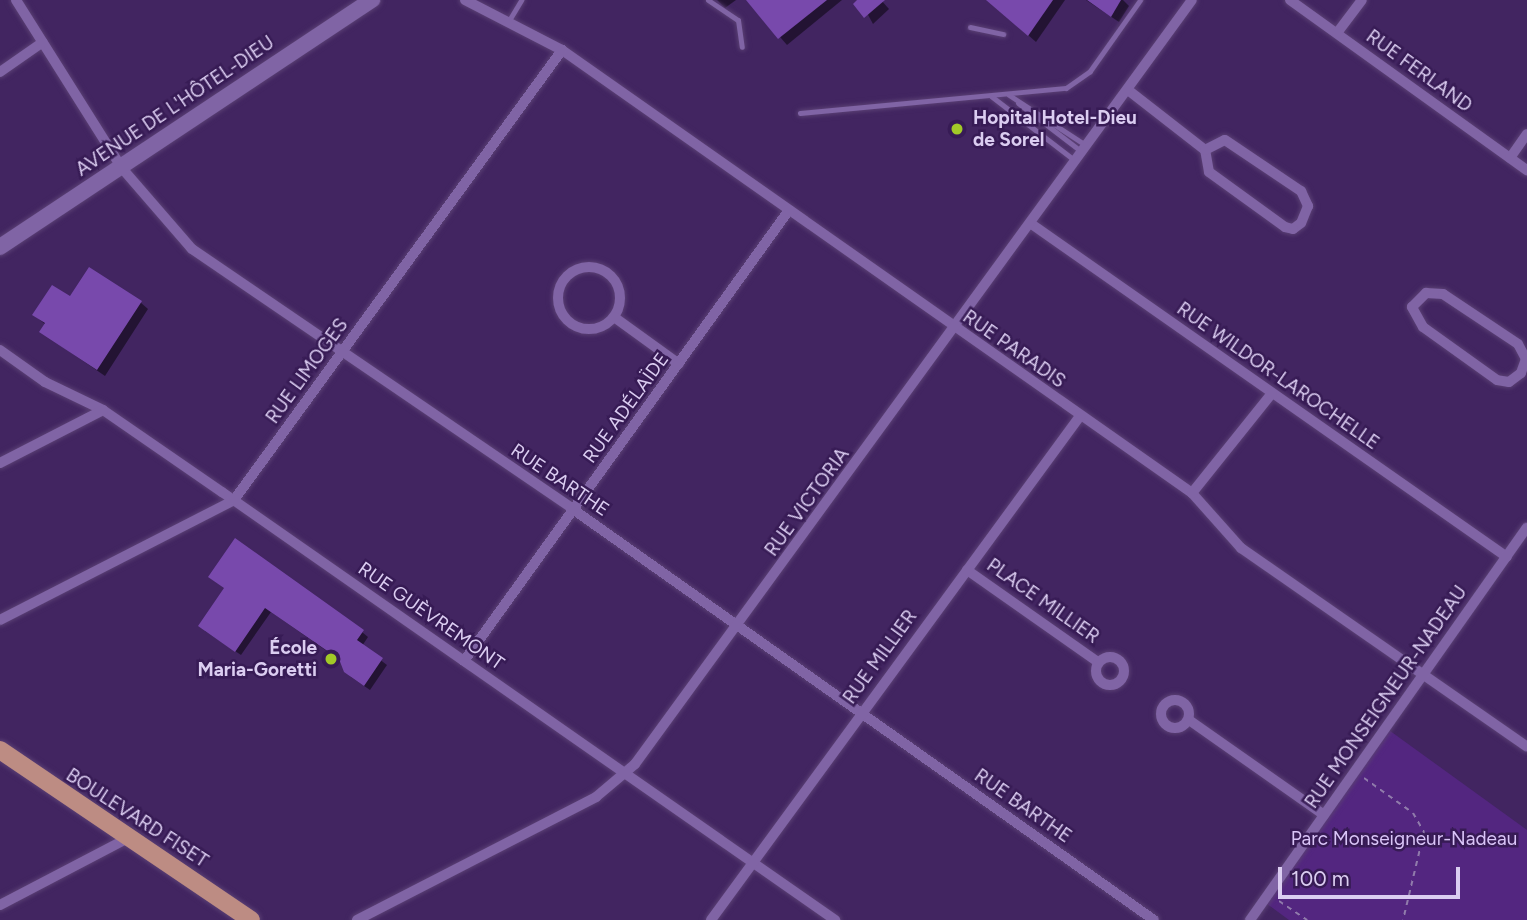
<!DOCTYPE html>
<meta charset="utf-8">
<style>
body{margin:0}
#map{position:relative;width:1527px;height:920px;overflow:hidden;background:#422561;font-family:Figtree,sans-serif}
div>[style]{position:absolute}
.green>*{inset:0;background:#532680}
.shadow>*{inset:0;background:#0007}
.building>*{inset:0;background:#7849ac}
.path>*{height:2px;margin-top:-1px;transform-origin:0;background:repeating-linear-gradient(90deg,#907bab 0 5px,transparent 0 10px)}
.roads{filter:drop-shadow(0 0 2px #5a4074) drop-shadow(0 0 2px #5a4074)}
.lane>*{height:5px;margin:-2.5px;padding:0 2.5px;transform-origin:2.5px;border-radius:2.5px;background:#8064a5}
.street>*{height:10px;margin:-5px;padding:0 5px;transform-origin:5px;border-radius:5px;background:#8064a5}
.street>.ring{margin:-5px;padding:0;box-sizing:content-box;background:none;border:10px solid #8064a5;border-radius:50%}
.secondary>*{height:16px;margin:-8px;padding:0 8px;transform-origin:8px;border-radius:8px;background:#8064a5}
.primary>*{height:18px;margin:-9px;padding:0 9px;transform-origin:9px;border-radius:9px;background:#bd8c83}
.dots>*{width:19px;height:19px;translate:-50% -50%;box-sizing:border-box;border:4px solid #371b55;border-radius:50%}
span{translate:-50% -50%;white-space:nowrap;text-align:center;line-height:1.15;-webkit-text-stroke:5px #371b55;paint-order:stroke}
.street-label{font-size:19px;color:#dbcdf1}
.poi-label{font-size:19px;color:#dbcdf1;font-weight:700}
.left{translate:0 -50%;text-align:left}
.right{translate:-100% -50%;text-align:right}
.park-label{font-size:19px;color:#dac5f8}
.scale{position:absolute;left:1278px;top:867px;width:182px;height:32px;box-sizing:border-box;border:4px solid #dbcdf1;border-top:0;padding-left:9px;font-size:21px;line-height:24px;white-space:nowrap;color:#dbcdf1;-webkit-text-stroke:5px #371b55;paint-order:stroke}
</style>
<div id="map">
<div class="green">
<i style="clip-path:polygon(1386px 728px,1527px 830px,1527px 920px,1289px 920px,1263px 901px)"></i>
</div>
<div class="shadow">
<i style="clip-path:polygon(717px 0,736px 0,725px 8px)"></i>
<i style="clip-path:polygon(748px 0,842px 0,787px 45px)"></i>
<i style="clip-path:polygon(860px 0,881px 0,889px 9px,873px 24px)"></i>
<i style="clip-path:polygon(988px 0,1065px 0,1036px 42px)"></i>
<i style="clip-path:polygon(1086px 0,1123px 0,1129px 6px,1119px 22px)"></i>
<i style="clip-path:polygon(70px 299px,140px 302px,148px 309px,105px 376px,41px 332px,46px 325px,34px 315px)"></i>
<i style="clip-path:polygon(226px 589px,362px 632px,368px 637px,362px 646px,387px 665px,370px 690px,351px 677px,341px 661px,271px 612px,241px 655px,205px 631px)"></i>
</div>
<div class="building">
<i style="clip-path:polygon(746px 0,827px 0,778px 39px)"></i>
<i style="clip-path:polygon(857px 0,885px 0,864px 18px,853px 4px)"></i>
<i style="clip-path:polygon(986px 0,1053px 0,1028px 36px)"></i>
<i style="clip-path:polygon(1087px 0,1121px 0,1111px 17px)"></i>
<i style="clip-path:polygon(89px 267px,142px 301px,97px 370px,39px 332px,45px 323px,32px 315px,52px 285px,70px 296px)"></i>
<i style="clip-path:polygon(235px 538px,364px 630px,357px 640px,383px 658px,364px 686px,344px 672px,339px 659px,265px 608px,235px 652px,198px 626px,224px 588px,208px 577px)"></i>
</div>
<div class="path">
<i style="left:1364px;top:778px;width:60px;rotate:35.5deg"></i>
<i style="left:1413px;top:813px;width:22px;rotate:60deg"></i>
<i style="left:1424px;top:832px;width:90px;rotate:103.4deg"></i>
<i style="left:1279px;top:901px;width:34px;rotate:34deg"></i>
</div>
<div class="roads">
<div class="lane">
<i style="left:708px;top:0;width:36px;rotate:34deg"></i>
<i style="left:738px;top:20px;width:27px;rotate:82deg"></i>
<i style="left:508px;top:22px;width:26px;rotate:-59deg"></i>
<i style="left:970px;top:27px;width:34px;rotate:12deg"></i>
<i style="left:1009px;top:95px;width:93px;rotate:33.2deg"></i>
<i style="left:991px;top:96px;width:105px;rotate:37.6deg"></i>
<i style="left:1018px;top:103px;width:81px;rotate:37.4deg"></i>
<i style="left:800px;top:113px;width:267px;rotate:-5.4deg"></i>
<i style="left:1066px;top:88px;width:29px;rotate:-35deg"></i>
<i style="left:1090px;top:71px;width:87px;rotate:-54.8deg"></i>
</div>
<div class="street">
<i style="left:16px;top:0;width:197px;rotate:57.8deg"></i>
<i style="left:121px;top:167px;width:108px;rotate:49.1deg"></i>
<i style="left:192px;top:249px;width:463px;rotate:34.3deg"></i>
<i style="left:574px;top:510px;width:710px;rotate:35.26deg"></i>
<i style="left:465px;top:0;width:109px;rotate:27.3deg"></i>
<i style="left:562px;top:50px;width:770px;rotate:35.11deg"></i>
<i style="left:1192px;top:493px;width:74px;rotate:48.3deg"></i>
<i style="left:1241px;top:548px;width:348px;rotate:34.8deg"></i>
<i style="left:1290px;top:0;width:292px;rotate:35.7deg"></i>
<i style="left:1337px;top:33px;width:41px;rotate:-52.9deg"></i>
<i style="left:0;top:72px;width:52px;rotate:-34.9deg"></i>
<i style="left:1128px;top:90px;width:98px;rotate:37.9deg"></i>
<i style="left:1225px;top:140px;width:92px;rotate:33.9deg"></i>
<i style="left:1301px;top:191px;width:17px;rotate:65deg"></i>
<i style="left:1308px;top:206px;width:18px;rotate:112deg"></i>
<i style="left:1301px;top:223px;width:10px;rotate:143deg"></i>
<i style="left:1293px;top:229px;width:8px;rotate:-166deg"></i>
<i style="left:1285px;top:227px;width:94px;rotate:-144.1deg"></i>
<i style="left:1209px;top:172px;width:22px;rotate:-100deg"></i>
<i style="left:1205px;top:150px;width:22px;rotate:-27deg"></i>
<i style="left:1510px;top:158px;width:29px;rotate:-55deg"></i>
<i style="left:1030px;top:223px;width:582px;rotate:35deg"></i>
<i class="ring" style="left:558px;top:267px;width:52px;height:52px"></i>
<i style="left:1426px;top:293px;width:17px;rotate:3deg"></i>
<i style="left:1443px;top:294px;width:90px;rotate:33.7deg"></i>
<i style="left:1518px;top:344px;width:17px;rotate:62deg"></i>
<i style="left:1526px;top:359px;width:15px;rotate:110deg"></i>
<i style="left:1521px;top:373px;width:15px;rotate:143deg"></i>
<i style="left:1509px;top:382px;width:12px;rotate:-171deg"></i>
<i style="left:1497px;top:380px;width:91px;rotate:-144.4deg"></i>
<i style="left:1423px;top:327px;width:23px;rotate:-119deg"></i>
<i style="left:1412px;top:307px;width:20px;rotate:-45deg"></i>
<i style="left:614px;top:317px;width:80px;rotate:35.9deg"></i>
<i style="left:0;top:350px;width:55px;rotate:35.4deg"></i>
<i style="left:45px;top:382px;width:64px;rotate:25.8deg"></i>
<i style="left:103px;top:410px;width:145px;rotate:34.6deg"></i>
<i style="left:222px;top:492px;width:748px;rotate:34.92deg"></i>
<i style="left:0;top:463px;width:116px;rotate:-27.2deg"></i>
<i style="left:1192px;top:493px;width:128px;rotate:-51.3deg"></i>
<i style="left:967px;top:570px;width:160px;rotate:35.1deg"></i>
<i style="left:0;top:620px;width:263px;rotate:-27.1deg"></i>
<i style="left:234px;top:500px;width:557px;rotate:-53.91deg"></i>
<i class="ring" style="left:1096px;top:657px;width:18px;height:18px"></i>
<i style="left:464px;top:661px;width:556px;rotate:-54.22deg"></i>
<i class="ring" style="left:1161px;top:700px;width:18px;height:18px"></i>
<i style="left:1189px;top:720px;width:165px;rotate:35.1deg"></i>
<i style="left:0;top:905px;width:147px;rotate:-27.6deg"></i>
<i style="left:357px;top:920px;width:269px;rotate:-27.2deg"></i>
<i style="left:596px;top:797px;width:51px;rotate:-40.2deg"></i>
<i style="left:635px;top:764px;width:945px;rotate:-53.91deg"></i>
<i style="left:711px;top:920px;width:625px;rotate:-53.79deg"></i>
<i style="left:1250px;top:920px;width:480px;rotate:-54.8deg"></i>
</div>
<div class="secondary">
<i style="left:0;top:247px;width:447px;rotate:-33.6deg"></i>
</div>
<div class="primary">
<i style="left:0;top:750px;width:303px;rotate:34.1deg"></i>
</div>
</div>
<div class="dots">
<i style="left:957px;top:129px;background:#a2c928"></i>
<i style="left:331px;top:659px;background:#a2c928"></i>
</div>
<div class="street-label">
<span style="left:1419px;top:71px;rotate:36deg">RUE FERLAND</span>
<span style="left:175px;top:106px;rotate:-34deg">AVENUE DE L'HÔTEL-DIEU</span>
<span style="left:1014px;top:349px;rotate:35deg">RUE PARADIS</span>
<span style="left:307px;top:371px;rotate:-54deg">RUE LIMOGES</span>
<span style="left:1278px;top:376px;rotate:35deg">RUE WILDOR-LAROCHELLE</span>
<span style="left:626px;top:408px;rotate:-54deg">RUE ADÉLAÏDE</span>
<span style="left:560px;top:480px;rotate:34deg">RUE BARTHE</span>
<span style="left:807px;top:502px;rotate:-54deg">RUE VICTORIA</span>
<span style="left:1043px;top:601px;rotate:35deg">PLACE MILLIER</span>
<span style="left:431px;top:616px;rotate:35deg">RUE GUÈVREMONT</span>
<span style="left:880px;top:657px;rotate:-54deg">RUE MILLIER</span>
<span style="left:1386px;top:697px;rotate:-55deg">RUE MONSEIGNEUR-NADEAU</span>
<span style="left:1023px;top:806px;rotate:35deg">RUE BARTHE</span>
<span style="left:137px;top:818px;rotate:33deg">BOULEVARD FISET</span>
</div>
<div class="poi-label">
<span class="left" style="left:973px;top:129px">Hopital Hotel-Dieu<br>de Sorel</span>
<span class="right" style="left:317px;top:659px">École<br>Maria-Goretti</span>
</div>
<div class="park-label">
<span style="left:1404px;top:839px">Parc Monseigneur-Nadeau</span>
</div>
<div class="scale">100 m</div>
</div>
